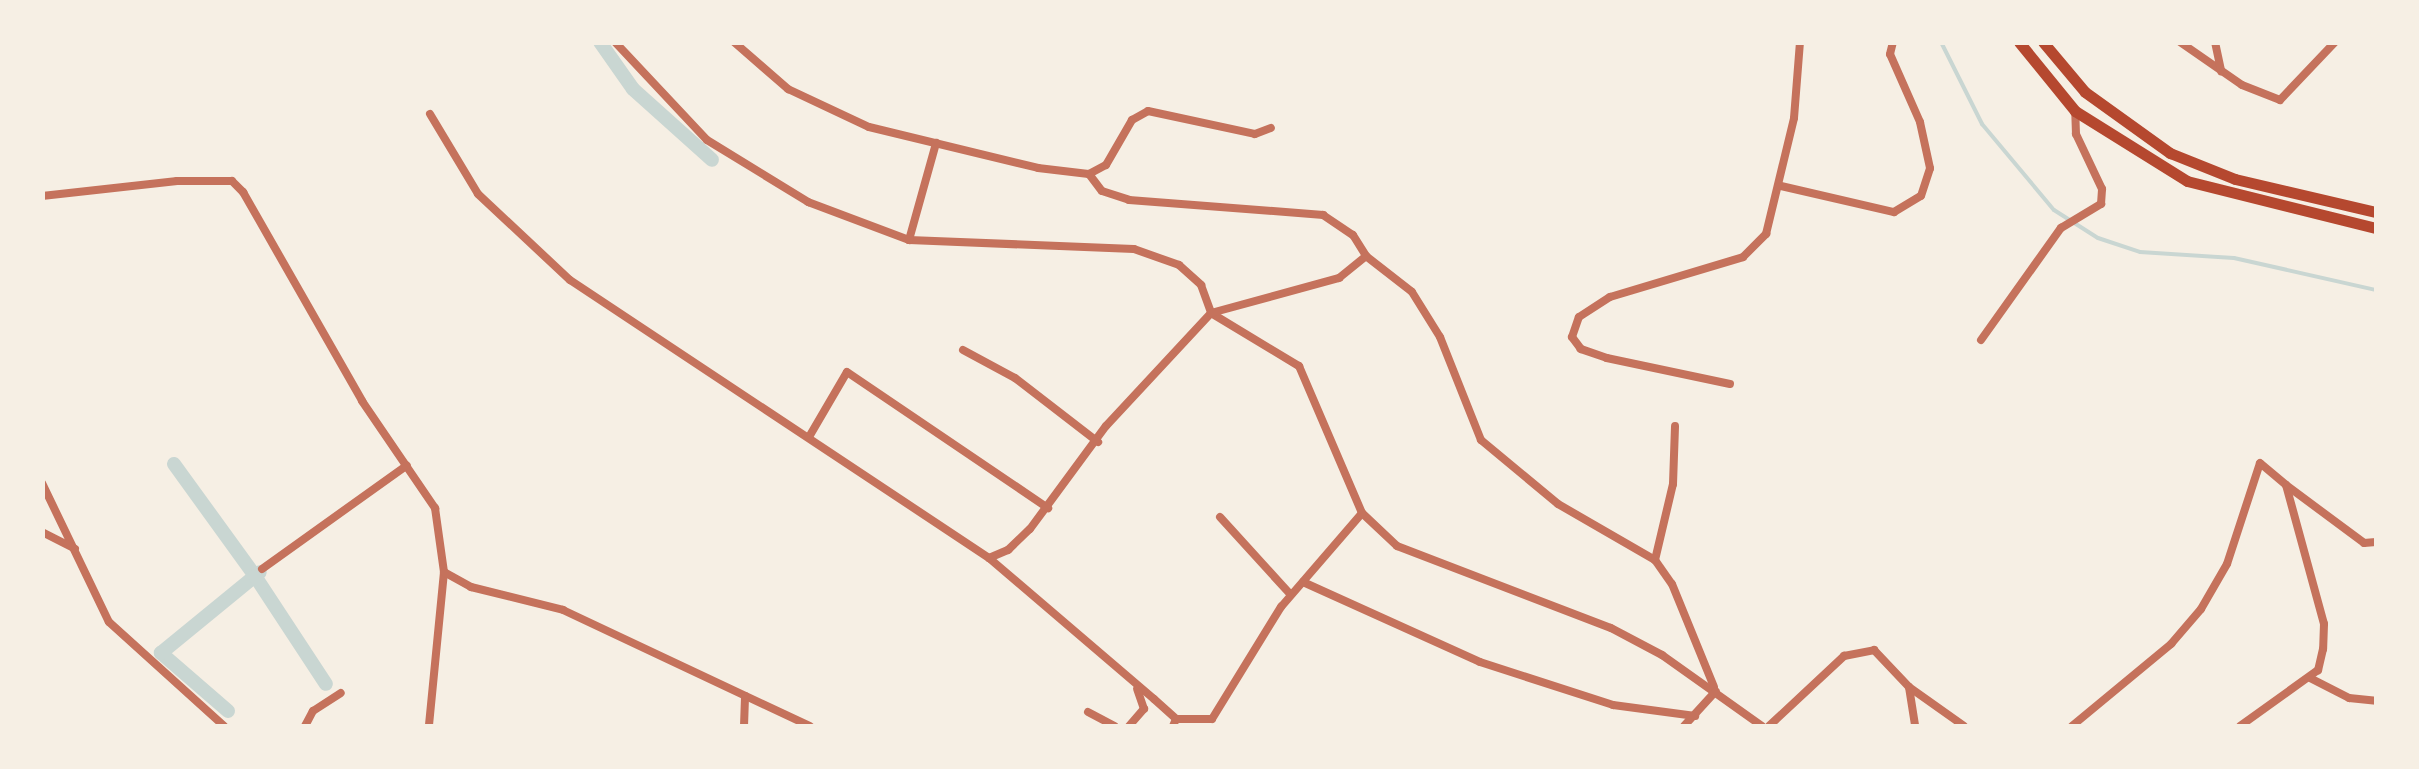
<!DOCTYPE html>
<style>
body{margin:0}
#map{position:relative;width:2419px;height:769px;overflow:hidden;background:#f6efe4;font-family:Roboto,sans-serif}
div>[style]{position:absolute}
.stream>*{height:4px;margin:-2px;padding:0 2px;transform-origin:2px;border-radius:2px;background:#c9d6d2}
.canal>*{height:14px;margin:-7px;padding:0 7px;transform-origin:7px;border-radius:7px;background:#c9d6d2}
.minor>*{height:8px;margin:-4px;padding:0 4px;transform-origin:4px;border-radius:4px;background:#c5725c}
.trunk>*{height:11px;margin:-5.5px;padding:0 5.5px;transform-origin:5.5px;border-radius:5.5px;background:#b5482f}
span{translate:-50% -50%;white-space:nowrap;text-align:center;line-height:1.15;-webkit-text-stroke:9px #f6efe4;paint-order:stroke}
.frame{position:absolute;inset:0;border:45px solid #f6efe4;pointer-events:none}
</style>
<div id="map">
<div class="stream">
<i style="left:1941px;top:42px;width:92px;rotate:63.4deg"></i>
<i style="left:1982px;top:124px;width:112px;rotate:50.1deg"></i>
<i style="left:2054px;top:210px;width:52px;rotate:32.5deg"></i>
<i style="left:2098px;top:238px;width:44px;rotate:18.4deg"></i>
<i style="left:2140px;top:252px;width:94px;rotate:3.7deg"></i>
<i style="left:2234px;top:258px;width:146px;rotate:12.7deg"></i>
</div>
<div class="canal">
<i style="left:600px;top:42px;width:57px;rotate:54.9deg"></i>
<i style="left:633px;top:89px;width:106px;rotate:41.9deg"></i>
<i style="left:174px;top:464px;width:138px;rotate:54.1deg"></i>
<i style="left:255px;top:576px;width:6px;rotate:-39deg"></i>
<i style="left:228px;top:711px;width:89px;rotate:-139.1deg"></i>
<i style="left:161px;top:653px;width:122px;rotate:-39.3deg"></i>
<i style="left:255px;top:576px;width:129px;rotate:56.7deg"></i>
</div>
<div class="minor">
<i style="left:615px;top:42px;width:134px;rotate:46.8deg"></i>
<i style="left:707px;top:140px;width:119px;rotate:31.5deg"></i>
<i style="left:808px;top:202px;width:108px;rotate:20.6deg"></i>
<i style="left:909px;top:240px;width:225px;rotate:2.3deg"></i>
<i style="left:1134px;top:249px;width:48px;rotate:19.6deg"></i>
<i style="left:1179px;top:265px;width:30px;rotate:42deg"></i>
<i style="left:1201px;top:285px;width:30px;rotate:70deg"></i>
<i style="left:1211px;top:313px;width:103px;rotate:31.1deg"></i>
<i style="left:1299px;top:366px;width:160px;rotate:66.8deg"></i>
<i style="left:1362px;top:513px;width:48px;rotate:43.3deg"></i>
<i style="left:1397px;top:546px;width:229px;rotate:21deg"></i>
<i style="left:1611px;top:628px;width:58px;rotate:27.9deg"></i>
<i style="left:1662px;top:655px;width:123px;rotate:35.4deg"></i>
<i style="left:734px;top:42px;width:72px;rotate:41deg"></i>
<i style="left:788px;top:89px;width:89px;rotate:25.1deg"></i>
<i style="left:869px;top:127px;width:174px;rotate:13.6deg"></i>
<i style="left:1038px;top:168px;width:51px;rotate:6.7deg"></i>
<i style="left:1089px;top:174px;width:19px;rotate:-28deg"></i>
<i style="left:1106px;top:165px;width:52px;rotate:-60deg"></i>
<i style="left:1132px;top:120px;width:18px;rotate:-29deg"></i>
<i style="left:1148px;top:111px;width:109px;rotate:12.1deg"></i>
<i style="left:1255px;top:134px;width:17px;rotate:-21deg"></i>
<i style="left:2180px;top:42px;width:75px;rotate:34.7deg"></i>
<i style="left:2242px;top:85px;width:41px;rotate:21.5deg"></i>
<i style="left:2280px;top:100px;width:80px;rotate:-46.5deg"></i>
<i style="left:2215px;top:42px;width:30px;rotate:78deg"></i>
<i style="left:430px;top:114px;width:93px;rotate:59deg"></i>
<i style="left:478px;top:194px;width:126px;rotate:43.1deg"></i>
<i style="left:570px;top:280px;width:503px;rotate:33.56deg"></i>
<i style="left:989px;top:558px;width:217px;rotate:40.5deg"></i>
<i style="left:1154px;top:699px;width:30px;rotate:42deg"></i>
<i style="left:1176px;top:719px;width:8px;rotate:113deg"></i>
<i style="left:1089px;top:174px;width:21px;rotate:53deg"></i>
<i style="left:1102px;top:191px;width:28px;rotate:18deg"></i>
<i style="left:1129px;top:200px;width:195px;rotate:4.4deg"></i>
<i style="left:1323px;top:215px;width:36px;rotate:34deg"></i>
<i style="left:1353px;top:235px;width:25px;rotate:58deg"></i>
<i style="left:1366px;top:256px;width:58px;rotate:38deg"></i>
<i style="left:1412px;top:292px;width:53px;rotate:58.1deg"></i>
<i style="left:1440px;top:337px;width:111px;rotate:68.3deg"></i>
<i style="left:1481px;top:440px;width:100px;rotate:39.7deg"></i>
<i style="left:1558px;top:504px;width:112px;rotate:30deg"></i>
<i style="left:1655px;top:560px;width:29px;rotate:55deg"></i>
<i style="left:1672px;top:584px;width:111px;rotate:67.8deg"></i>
<i style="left:1781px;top:186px;width:116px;rotate:13deg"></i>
<i style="left:1894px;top:212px;width:31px;rotate:-31deg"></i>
<i style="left:1921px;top:196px;width:29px;rotate:-72deg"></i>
<i style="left:1930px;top:168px;width:47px;rotate:-102.3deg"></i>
<i style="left:1920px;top:122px;width:74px;rotate:-113.8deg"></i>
<i style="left:1890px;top:54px;width:12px;rotate:-76deg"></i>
<i style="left:42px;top:196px;width:136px;rotate:-6.3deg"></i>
<i style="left:177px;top:181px;width:55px"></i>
<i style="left:232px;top:181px;width:16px;rotate:45deg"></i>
<i style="left:243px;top:192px;width:241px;rotate:60.3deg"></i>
<i style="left:362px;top:401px;width:130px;rotate:55.7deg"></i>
<i style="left:435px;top:508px;width:65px;rotate:82deg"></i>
<i style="left:444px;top:572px;width:155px;rotate:95.6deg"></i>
<i style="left:909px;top:240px;width:101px;rotate:-74.4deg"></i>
<i style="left:1981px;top:340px;width:138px;rotate:-54.5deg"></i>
<i style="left:2061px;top:228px;width:47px;rotate:-31deg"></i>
<i style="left:2101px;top:204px;width:15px;rotate:-86deg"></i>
<i style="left:2102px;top:189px;width:61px;rotate:-115.3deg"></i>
<i style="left:2076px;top:134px;width:23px;rotate:-92deg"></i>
<i style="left:963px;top:350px;width:59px;rotate:28.3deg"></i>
<i style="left:1015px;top:378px;width:105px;rotate:37.6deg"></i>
<i style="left:1730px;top:384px;width:126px;rotate:-168.1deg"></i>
<i style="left:1607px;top:358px;width:28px;rotate:-161deg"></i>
<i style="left:1581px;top:349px;width:15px;rotate:-127deg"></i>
<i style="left:1572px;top:337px;width:21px;rotate:-71deg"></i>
<i style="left:1579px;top:317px;width:37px;rotate:-33deg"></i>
<i style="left:1610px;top:297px;width:139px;rotate:-16.7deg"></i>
<i style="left:1743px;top:257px;width:33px;rotate:-45deg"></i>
<i style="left:1766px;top:234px;width:119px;rotate:-76.4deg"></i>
<i style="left:1794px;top:118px;width:76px;rotate:-85.5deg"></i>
<i style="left:809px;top:437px;width:75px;rotate:-59.7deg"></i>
<i style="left:847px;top:372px;width:243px;rotate:34.1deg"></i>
<i style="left:42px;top:483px;width:154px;rotate:64.3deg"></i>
<i style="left:109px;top:622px;width:155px;rotate:42.1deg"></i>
<i style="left:2286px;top:485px;width:97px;rotate:36.6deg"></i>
<i style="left:2364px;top:543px;width:12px;rotate:-5deg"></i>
<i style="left:1220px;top:517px;width:105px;rotate:47.7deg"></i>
<i style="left:42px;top:532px;width:37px;rotate:27deg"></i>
<i style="left:989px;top:558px;width:21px;rotate:-23deg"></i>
<i style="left:1008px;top:550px;width:30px;rotate:-44deg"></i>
<i style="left:1030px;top:529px;width:128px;rotate:-53.6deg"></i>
<i style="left:1106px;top:426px;width:154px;rotate:-47.1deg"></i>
<i style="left:1211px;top:313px;width:133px;rotate:-15.3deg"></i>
<i style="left:1339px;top:278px;width:35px;rotate:-39deg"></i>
<i style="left:1655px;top:560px;width:78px;rotate:-76.7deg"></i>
<i style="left:1673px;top:484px;width:58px;rotate:-88deg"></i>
<i style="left:262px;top:569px;width:178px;rotate:-35.6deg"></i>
<i style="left:444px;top:572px;width:31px;rotate:29deg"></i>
<i style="left:471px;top:587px;width:95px;rotate:14deg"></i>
<i style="left:563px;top:610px;width:273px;rotate:25.2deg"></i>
<i style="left:1303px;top:582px;width:194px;rotate:24.3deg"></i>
<i style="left:1480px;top:662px;width:140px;rotate:17.9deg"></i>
<i style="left:1613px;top:705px;width:83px;rotate:7.6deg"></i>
<i style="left:2310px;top:678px;width:44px;rotate:27.1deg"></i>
<i style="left:2349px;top:698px;width:27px;rotate:6deg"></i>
<i style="left:1909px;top:687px;width:39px;rotate:81deg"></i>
<i style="left:1088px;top:712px;width:30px;rotate:28deg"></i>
<i style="left:1176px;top:719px;width:36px"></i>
<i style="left:1212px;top:719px;width:132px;rotate:-58.4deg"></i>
<i style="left:1281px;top:607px;width:124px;rotate:-49.2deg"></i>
<i style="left:305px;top:726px;width:17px;rotate:-62deg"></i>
<i style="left:313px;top:711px;width:33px;rotate:-33deg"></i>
<i style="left:744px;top:726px;width:30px;rotate:-88deg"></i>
<i style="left:1129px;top:726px;width:23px;rotate:-49deg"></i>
<i style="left:1144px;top:709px;width:21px;rotate:-109deg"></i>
<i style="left:1684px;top:726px;width:47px;rotate:-47.6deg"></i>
<i style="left:1769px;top:726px;width:103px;rotate:-43deg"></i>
<i style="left:1844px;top:656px;width:31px;rotate:-11deg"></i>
<i style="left:1874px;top:650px;width:51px;rotate:46.6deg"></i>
<i style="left:1909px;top:687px;width:67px;rotate:35.3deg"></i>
<i style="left:2072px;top:726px;width:129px;rotate:-39.6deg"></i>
<i style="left:2171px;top:644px;width:46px;rotate:-49.4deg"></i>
<i style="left:2201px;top:609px;width:52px;rotate:-60deg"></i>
<i style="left:2227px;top:564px;width:106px;rotate:-71.9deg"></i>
<i style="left:2260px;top:463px;width:34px;rotate:40deg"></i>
<i style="left:2286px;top:485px;width:144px;rotate:74.7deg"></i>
<i style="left:2324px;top:624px;width:25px;rotate:92deg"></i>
<i style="left:2323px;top:649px;width:22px;rotate:103deg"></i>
<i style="left:2318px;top:670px;width:96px;rotate:144.3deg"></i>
</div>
<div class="trunk">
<i style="left:2019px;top:42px;width:89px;rotate:50.9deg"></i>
<i style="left:2075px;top:111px;width:132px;rotate:32deg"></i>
<i style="left:2187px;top:181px;width:195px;rotate:14deg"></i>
<i style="left:2043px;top:42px;width:65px;rotate:50deg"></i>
<i style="left:2085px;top:92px;width:105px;rotate:35.7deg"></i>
<i style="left:2170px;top:153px;width:70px;rotate:21.8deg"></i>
<i style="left:2235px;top:179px;width:145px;rotate:13.2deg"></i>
</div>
<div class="frame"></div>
</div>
